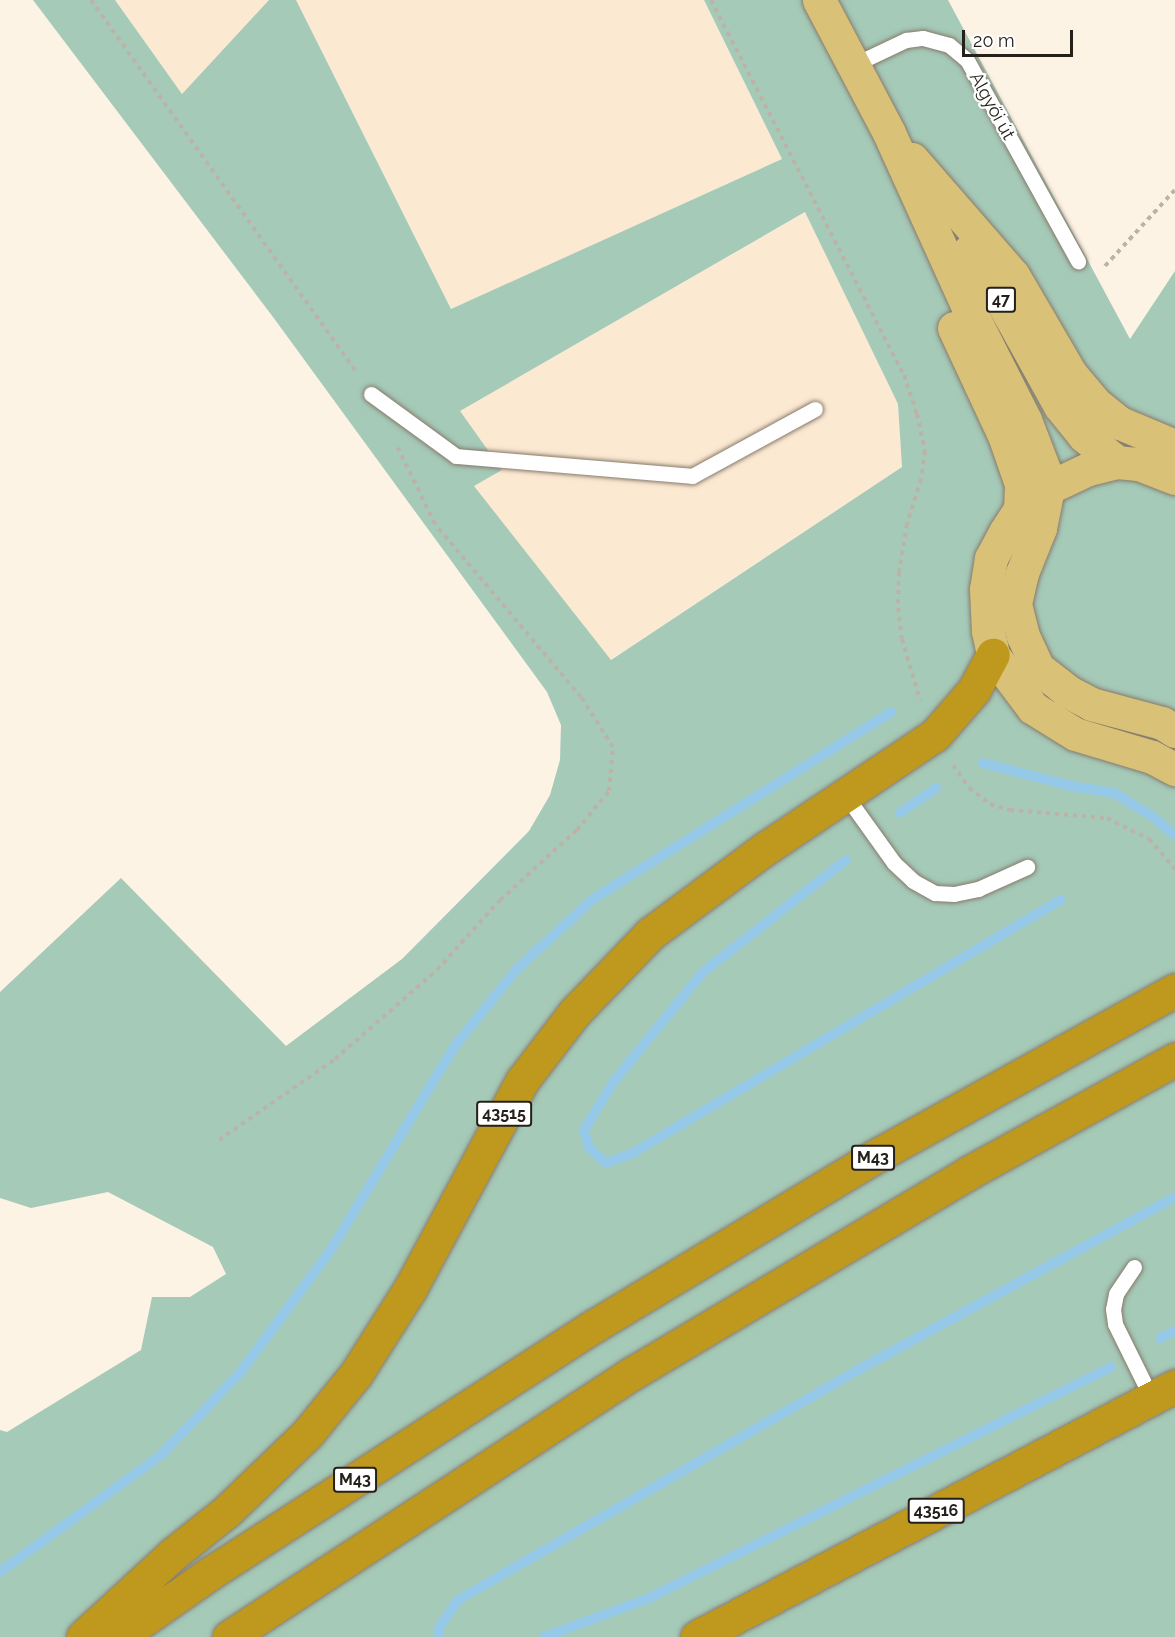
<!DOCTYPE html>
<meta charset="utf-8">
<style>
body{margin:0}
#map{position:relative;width:1175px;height:1637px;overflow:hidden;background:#fdf3e5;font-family:Raleway,sans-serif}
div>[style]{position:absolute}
.built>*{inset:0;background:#fce9d2}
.green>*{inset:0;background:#a5cab8}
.stream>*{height:10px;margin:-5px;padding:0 5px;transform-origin:5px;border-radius:5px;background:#96c9e7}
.path>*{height:4px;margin-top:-2px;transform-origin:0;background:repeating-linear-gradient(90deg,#bcb3a8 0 4.5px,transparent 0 9px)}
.roads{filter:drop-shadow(0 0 2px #877b6c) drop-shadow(0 0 2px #877b6c)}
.lane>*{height:15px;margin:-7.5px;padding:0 7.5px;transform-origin:7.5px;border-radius:7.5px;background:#fff}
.primary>*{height:33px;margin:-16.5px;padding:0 16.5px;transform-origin:16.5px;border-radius:16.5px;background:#d9c277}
.highway>*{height:33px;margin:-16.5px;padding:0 16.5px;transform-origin:16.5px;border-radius:16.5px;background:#bf991d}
span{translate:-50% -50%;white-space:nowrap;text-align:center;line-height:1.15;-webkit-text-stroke:4.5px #fff;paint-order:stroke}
.shield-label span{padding:2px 4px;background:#fff;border:2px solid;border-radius:4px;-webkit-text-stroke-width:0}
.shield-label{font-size:16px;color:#25201a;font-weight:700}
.street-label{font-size:18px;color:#25201a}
.scale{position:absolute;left:962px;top:30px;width:111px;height:27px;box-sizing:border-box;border:3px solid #25201a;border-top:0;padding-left:8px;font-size:18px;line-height:21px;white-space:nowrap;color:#25201a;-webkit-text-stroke:4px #fff;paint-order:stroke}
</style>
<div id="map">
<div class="built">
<i style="clip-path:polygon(115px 0,269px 0,182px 94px)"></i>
<i style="clip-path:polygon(296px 0,704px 0,782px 159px,451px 309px)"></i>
<i style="clip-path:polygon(806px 212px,898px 404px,902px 467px,610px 660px,474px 486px,502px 470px,459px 411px)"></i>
</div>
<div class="green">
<i style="clip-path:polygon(evenodd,33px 0,115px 0,182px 94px,269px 0,296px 0,451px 309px,782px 159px,704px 0,948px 0,1130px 339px,1175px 271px,1175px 1637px,0 1637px,0 1430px,7px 1432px,141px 1350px,152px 1297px,190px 1297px,226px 1274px,213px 1247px,108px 1192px,31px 1208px,0 1198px,0 992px,121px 878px,286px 1046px,402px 959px,529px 831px,550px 795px,560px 760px,561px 725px,547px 692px,273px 317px,33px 0,805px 212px,898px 404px,902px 467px,611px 660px,474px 486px,502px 470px,460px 411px,805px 212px)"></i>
</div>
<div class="stream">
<i style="left:983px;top:763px;width:91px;rotate:14.6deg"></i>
<i style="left:1071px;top:786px;width:44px;rotate:9.2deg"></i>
<i style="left:1114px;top:793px;width:44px;rotate:31.2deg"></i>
<i style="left:1152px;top:816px;width:30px;rotate:40deg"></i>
<i style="left:900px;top:813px;width:44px;rotate:-34.8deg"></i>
<i style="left:846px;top:860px;width:182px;rotate:141.9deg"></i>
<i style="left:703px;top:972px;width:141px;rotate:129.2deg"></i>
<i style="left:614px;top:1081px;width:57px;rotate:121.5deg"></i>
<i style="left:584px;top:1130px;width:19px;rotate:74deg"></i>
<i style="left:589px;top:1148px;width:23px;rotate:41deg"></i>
<i style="left:606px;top:1163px;width:27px;rotate:-20deg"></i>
<i style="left:631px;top:1154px;width:499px;rotate:-30.6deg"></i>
<i style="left:1160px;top:1338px;width:17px;rotate:-25deg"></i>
<i style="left:0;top:1572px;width:199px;rotate:-36deg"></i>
<i style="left:161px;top:1455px;width:114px;rotate:-46.1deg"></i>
<i style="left:240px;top:1373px;width:155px;rotate:-53.6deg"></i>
<i style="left:332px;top:1248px;width:235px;rotate:-58.7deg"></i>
<i style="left:454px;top:1047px;width:100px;rotate:-51.1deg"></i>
<i style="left:517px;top:969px;width:103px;rotate:-42.6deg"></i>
<i style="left:593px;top:899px;width:352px;rotate:-32.1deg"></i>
<i style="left:438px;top:1637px;width:9px;rotate:-84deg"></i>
<i style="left:439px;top:1628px;width:34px;rotate:-56deg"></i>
<i style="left:458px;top:1600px;width:461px;rotate:-29.9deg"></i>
<i style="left:858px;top:1370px;width:361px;rotate:-28.6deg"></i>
<i style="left:544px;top:1637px;width:110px;rotate:-20.3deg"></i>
<i style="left:647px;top:1599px;width:519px;rotate:-26.57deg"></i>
</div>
<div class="path">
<i style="left:91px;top:0;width:458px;rotate:54.5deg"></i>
<i style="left:711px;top:0;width:422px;rotate:62.8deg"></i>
<i style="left:904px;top:375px;width:41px;rotate:71.6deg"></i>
<i style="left:917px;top:414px;width:38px;rotate:78deg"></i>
<i style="left:925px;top:451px;width:28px;rotate:98deg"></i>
<i style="left:921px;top:479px;width:47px;rotate:107.3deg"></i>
<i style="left:907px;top:524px;width:49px;rotate:99.5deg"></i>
<i style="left:899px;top:572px;width:36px;rotate:92deg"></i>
<i style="left:898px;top:608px;width:31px;rotate:83deg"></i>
<i style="left:902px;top:639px;width:64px;rotate:73.6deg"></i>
<i style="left:1105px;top:266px;width:103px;rotate:-47.4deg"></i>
<i style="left:953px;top:765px;width:28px;rotate:55deg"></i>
<i style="left:969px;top:788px;width:26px;rotate:37deg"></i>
<i style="left:990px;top:804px;width:21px;rotate:17deg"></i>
<i style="left:1010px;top:810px;width:97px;rotate:4.7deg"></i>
<i style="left:1107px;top:818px;width:47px;rotate:26.6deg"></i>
<i style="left:1149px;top:839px;width:40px;rotate:49deg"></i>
<i style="left:219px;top:1140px;width:141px;rotate:-34.9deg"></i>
<i style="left:335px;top:1059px;width:135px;rotate:-41.1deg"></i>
<i style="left:437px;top:970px;width:94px;rotate:-48deg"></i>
<i style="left:500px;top:900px;width:104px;rotate:-42.3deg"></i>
<i style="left:577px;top:830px;width:50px;rotate:-50.6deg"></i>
<i style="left:609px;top:791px;width:44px;rotate:-84.8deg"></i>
<i style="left:613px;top:747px;width:59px;rotate:-122.6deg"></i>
<i style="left:581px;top:697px;width:226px;rotate:-130.2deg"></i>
<i style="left:435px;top:524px;width:85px;rotate:-116deg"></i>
</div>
<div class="roads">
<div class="lane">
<i style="left:853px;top:65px;width:59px;rotate:-25.3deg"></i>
<i style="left:906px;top:40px;width:17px;rotate:-7deg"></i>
<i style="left:923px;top:38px;width:27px;rotate:15deg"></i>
<i style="left:949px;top:45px;width:23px;rotate:40deg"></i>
<i style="left:967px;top:60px;width:230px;rotate:61.1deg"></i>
<i style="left:371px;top:394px;width:105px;rotate:36.1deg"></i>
<i style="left:456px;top:456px;width:237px;rotate:4.8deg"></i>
<i style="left:692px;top:476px;width:140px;rotate:-28.6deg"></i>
<i style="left:846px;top:796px;width:82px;rotate:54.4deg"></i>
<i style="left:894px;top:863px;width:26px;rotate:43deg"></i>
<i style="left:913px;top:881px;width:25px;rotate:29deg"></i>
<i style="left:935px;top:893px;width:19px;rotate:3deg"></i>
<i style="left:954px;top:894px;width:25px;rotate:-12deg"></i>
<i style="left:978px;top:889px;width:54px;rotate:-24.2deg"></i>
<i style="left:1134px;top:1267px;width:32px;rotate:124deg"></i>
<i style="left:1116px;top:1294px;width:15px;rotate:101deg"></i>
<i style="left:1113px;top:1309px;width:15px;rotate:82deg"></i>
<i style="left:1115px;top:1324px;width:81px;rotate:63.7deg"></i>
</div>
<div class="primary">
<i style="left:819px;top:0;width:150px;rotate:62.2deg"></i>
<i style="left:889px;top:133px;width:189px;rotate:65.6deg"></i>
<i style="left:967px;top:305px;width:129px;rotate:63.2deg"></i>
<i style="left:1025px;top:420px;width:56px;rotate:69deg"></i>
<i style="left:1045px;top:472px;width:16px;rotate:79deg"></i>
<i style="left:1048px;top:488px;width:41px;rotate:101.3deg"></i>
<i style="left:1040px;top:528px;width:48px;rotate:111.8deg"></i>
<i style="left:1022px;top:573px;width:32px;rotate:103deg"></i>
<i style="left:1015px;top:604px;width:33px;rotate:76deg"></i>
<i style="left:1023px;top:636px;width:35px;rotate:65deg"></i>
<i style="left:1038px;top:668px;width:37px;rotate:38deg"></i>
<i style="left:1067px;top:691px;width:27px;rotate:28deg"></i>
<i style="left:1091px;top:704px;width:73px;rotate:15deg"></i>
<i style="left:1162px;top:723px;width:15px;rotate:32deg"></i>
<i style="left:912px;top:159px;width:154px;rotate:49deg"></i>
<i style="left:1013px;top:275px;width:113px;rotate:59.8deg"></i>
<i style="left:1070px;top:373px;width:39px;rotate:50deg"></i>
<i style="left:1095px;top:403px;width:32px;rotate:39deg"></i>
<i style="left:1120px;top:423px;width:60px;rotate:22.7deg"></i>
<i style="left:969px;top:251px;width:44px;rotate:55.2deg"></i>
<i style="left:994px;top:287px;width:136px;rotate:61deg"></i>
<i style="left:1060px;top:406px;width:38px;rotate:51deg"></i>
<i style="left:1084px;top:436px;width:42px;rotate:38.2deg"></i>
<i style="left:954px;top:328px;width:118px;rotate:65deg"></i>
<i style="left:1004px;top:435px;width:52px;rotate:70.9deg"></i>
<i style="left:1021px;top:484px;width:25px;rotate:92deg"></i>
<i style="left:1175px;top:478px;width:40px;rotate:-159deg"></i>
<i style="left:1138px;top:464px;width:21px;rotate:-175deg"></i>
<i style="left:1117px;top:462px;width:30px;rotate:166deg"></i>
<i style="left:1088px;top:469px;width:44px;rotate:154.6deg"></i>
<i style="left:1048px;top:488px;width:35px;rotate:143deg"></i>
<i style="left:1020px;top:509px;width:27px;rotate:123deg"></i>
<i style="left:1005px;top:532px;width:30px;rotate:118deg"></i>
<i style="left:991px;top:558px;width:31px;rotate:99deg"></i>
<i style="left:986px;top:589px;width:42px;rotate:87.3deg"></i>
<i style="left:988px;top:631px;width:25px;rotate:78deg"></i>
<i style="left:993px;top:655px;width:66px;rotate:53deg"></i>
<i style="left:1033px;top:708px;width:49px;rotate:31.8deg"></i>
<i style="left:1075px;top:734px;width:80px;rotate:16.6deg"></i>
<i style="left:1152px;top:757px;width:26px;rotate:28deg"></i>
</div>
<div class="highway">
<i style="left:83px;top:1637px;width:122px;rotate:-42.7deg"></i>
<i style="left:173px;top:1554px;width:69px;rotate:-38.5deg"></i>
<i style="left:227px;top:1511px;width:112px;rotate:-43.9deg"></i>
<i style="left:308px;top:1433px;width:76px;rotate:-50.9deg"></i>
<i style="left:356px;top:1374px;width:101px;rotate:-57.6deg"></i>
<i style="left:410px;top:1289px;width:236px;rotate:-61.7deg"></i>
<i style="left:522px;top:1081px;width:86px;rotate:-52.6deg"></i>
<i style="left:574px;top:1013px;width:110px;rotate:-46.1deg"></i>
<i style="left:650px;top:934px;width:144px;rotate:-36.6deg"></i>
<i style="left:766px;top:848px;width:203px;rotate:-33.8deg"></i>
<i style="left:935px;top:735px;width:60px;rotate:-49.1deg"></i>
<i style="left:974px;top:690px;width:40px;rotate:-62deg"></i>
<i style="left:119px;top:1637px;width:110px;rotate:-35deg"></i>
<i style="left:209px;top:1574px;width:458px;rotate:-32.8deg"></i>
<i style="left:594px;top:1326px;width:327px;rotate:-31.1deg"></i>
<i style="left:874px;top:1157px;width:344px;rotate:-29deg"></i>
<i style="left:229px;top:1637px;width:483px;rotate:-33.2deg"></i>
<i style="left:633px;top:1373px;width:390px;rotate:-30.8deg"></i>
<i style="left:968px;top:1173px;width:236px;rotate:-28.8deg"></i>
<i style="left:697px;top:1637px;width:540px;rotate:-27.7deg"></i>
</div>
</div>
<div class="shield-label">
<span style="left:1001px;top:300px">47</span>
<span style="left:504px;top:1114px">43515</span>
<span style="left:873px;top:1158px">M43</span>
<span style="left:355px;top:1480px">M43</span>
<span style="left:936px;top:1511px">43516</span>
</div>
<div class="street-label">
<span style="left:992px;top:106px;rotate:61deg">Algyői út</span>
</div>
<div class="scale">20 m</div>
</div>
